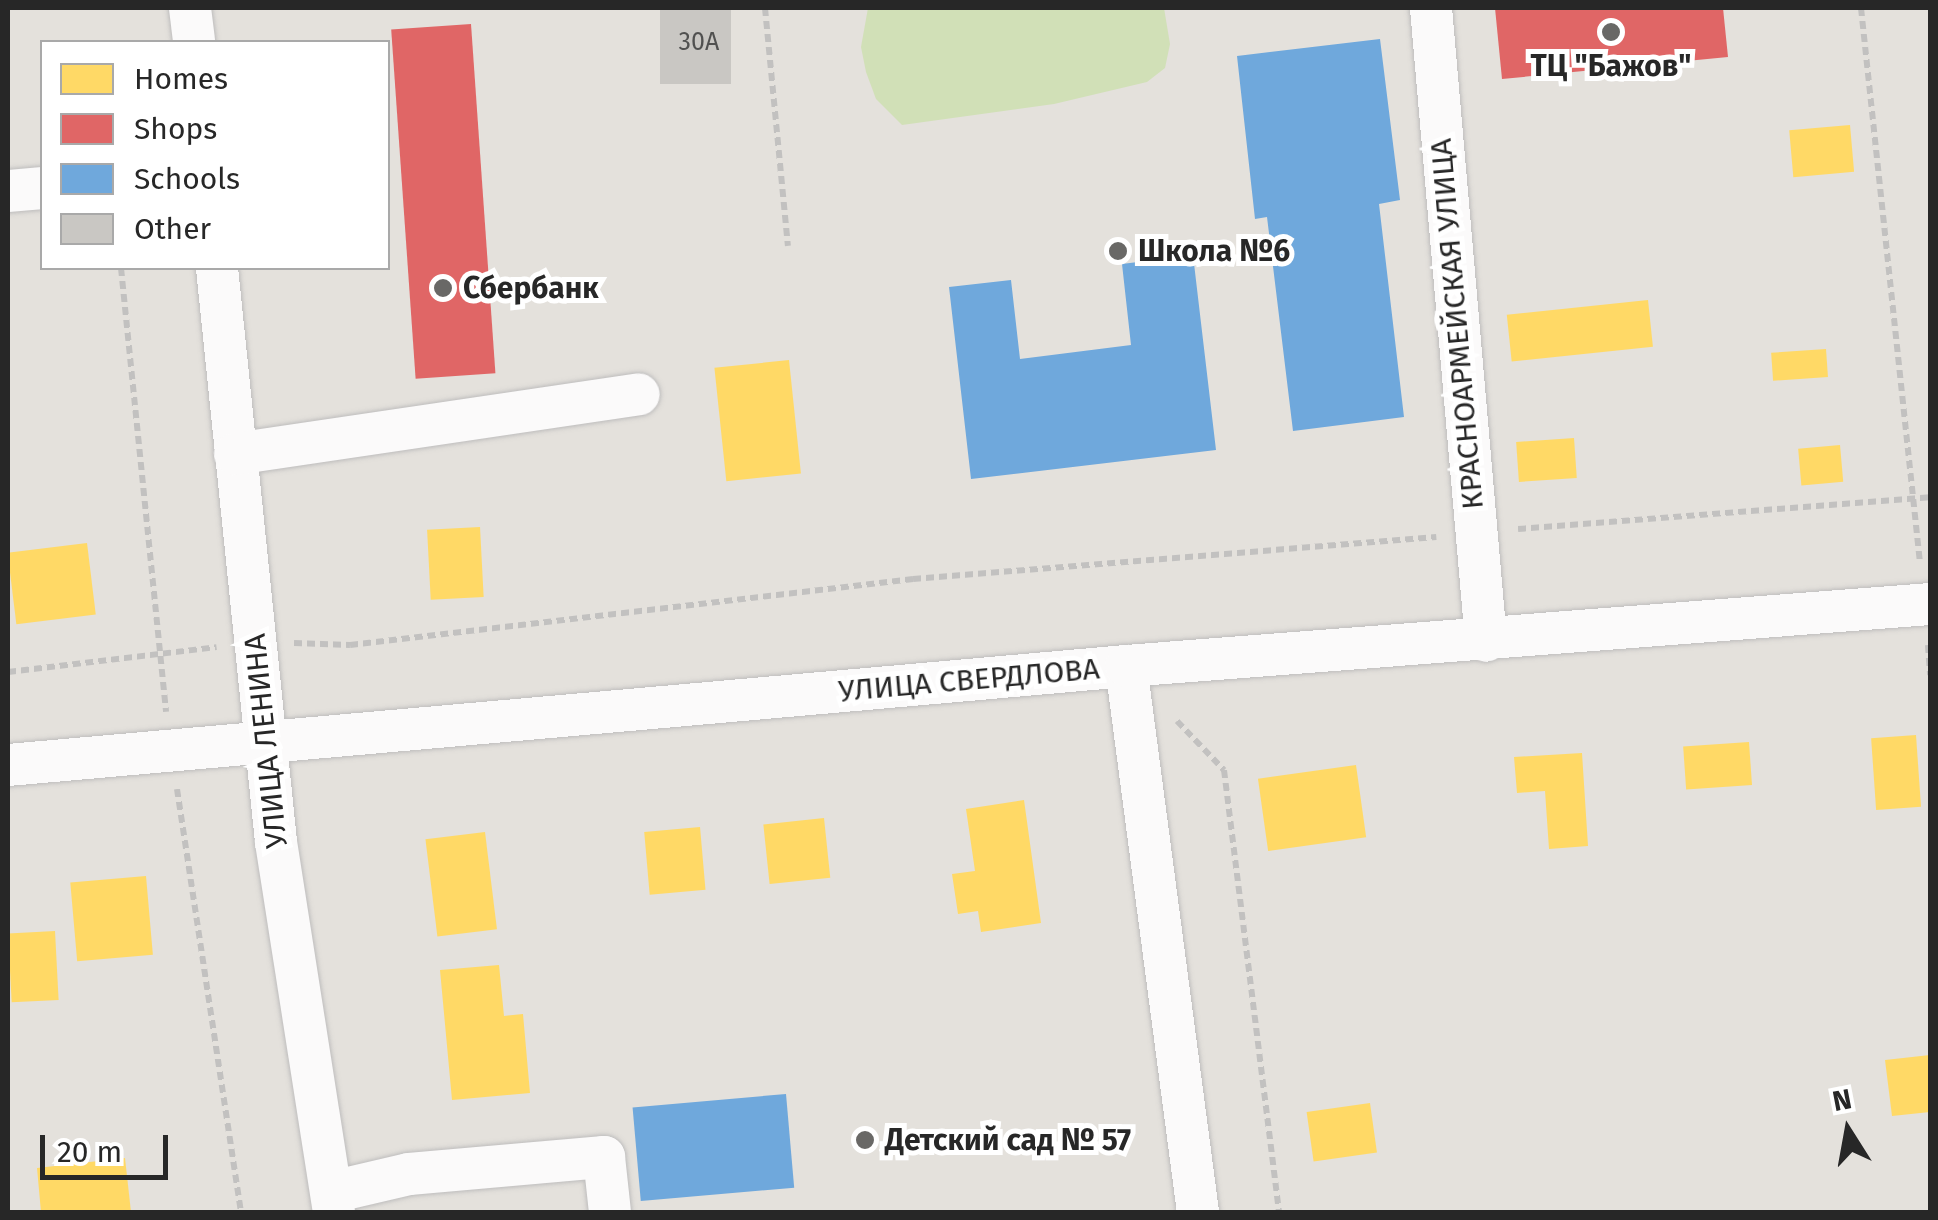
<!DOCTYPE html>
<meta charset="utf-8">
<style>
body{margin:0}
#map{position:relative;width:1938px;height:1220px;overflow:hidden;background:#e4e1dc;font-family:"Fira Sans",sans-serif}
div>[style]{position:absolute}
.pitch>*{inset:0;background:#d1e0b7}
.homes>*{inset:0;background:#ffd966;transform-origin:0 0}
.shops>*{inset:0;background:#e06666;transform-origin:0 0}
.schools>*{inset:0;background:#6fa8dc;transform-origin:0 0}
.building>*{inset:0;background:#c9c7c3;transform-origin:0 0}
.path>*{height:6px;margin-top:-3px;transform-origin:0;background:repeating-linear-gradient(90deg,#c2c1c0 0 8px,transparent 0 13px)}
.roads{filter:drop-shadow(0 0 2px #bebdbd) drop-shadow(0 0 2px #bebdbd)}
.minor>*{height:42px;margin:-21px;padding:0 21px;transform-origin:21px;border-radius:21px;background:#fbfafa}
.dots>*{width:28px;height:28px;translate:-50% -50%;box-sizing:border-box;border:5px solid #fff;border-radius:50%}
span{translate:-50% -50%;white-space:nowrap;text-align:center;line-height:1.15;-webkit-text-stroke:10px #fff;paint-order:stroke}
.number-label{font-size:25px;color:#515150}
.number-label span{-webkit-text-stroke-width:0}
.poi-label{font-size:30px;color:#272727;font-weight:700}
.left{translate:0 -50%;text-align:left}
.street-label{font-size:30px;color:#272727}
.frame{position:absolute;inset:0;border:10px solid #272727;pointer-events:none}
.legend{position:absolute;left:40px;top:40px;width:350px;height:230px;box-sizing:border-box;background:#fff;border:2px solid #a9a9a9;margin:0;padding:12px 18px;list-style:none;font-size:30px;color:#272727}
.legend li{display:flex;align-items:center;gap:20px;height:50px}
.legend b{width:50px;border:2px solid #a9a9a9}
.north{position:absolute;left:1798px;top:1080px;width:100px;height:100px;-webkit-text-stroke:8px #fff;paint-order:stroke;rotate:349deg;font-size:28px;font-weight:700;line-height:40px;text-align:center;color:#272727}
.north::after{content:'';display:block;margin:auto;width:35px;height:45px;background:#272727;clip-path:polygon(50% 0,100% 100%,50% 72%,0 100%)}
.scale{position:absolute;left:40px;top:1135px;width:128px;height:45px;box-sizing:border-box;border:5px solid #272727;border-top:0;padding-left:12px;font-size:30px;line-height:35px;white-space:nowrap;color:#272727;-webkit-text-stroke:8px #fff;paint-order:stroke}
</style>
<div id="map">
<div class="pitch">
<i style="clip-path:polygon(868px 8px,1164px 8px,1170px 44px,1165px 68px,1147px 82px,1054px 104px,902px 125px,876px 99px,866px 72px,861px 47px)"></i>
</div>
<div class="homes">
<i style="left:1850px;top:125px;width:47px;height:61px;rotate:85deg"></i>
<i style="left:1648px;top:300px;width:47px;height:142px;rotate:84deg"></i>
<i style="left:1826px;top:349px;width:28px;height:55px;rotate:86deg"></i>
<i style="left:789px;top:360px;width:114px;height:75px;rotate:84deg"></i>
<i style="left:1574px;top:438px;width:40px;height:58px;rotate:86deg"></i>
<i style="left:1840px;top:445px;width:37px;height:42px;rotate:85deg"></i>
<i style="left:480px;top:527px;width:70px;height:53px;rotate:87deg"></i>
<i style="left:87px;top:543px;width:72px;height:80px;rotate:83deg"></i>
<i style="left:1916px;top:735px;width:72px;height:45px;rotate:86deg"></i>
<i style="left:1749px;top:742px;width:43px;height:66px;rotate:86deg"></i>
<i style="clip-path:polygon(1582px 753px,1588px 846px,1549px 849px,1545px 791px,1517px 793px,1514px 757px)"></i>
<i style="left:1356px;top:765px;width:73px;height:99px;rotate:82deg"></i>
<i style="clip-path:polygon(1024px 800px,1041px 923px,981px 932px,978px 911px,958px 914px,952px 874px,975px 871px,966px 809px)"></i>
<i style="left:824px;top:818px;width:60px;height:61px;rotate:84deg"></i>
<i style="left:700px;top:827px;width:63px;height:56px;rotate:85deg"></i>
<i style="left:485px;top:832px;width:98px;height:60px;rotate:83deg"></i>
<i style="left:146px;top:876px;width:79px;height:76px;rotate:85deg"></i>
<i style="left:55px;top:931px;width:69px;height:47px;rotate:87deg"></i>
<i style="clip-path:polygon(499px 965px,504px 1016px,523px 1014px,530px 1093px,452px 1100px,440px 970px)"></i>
<i style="clip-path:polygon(1930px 1055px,1930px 1112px,1892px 1116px,1885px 1060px)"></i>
<i style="left:1370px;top:1103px;width:50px;height:64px;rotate:82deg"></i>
<i style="clip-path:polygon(125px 1158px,131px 1212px,41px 1212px,37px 1168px)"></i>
</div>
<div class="shops">
<i style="clip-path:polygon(1495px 8px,1723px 8px,1728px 57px,1502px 79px)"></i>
<i style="left:471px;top:24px;width:350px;height:80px;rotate:86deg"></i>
</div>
<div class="schools">
<i style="clip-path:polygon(1380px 39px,1400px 200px,1379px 204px,1404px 417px,1293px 431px,1267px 217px,1255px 219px,1237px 56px)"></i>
<i style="clip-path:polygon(1193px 255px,1216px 450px,971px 479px,949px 287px,1011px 280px,1020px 359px,1131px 345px,1122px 264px)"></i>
<i style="left:786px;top:1094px;width:94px;height:154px;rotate:85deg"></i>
</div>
<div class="building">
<i style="left:660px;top:8px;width:71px;height:76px"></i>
</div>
<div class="path">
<i style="left:765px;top:8px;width:239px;rotate:84.5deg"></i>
<i style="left:1861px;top:8px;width:558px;rotate:83.93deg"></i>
<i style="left:121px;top:268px;width:446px;rotate:84.2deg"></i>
<i style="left:1518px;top:529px;width:413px;rotate:-4.4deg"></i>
<i style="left:294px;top:643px;width:56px;rotate:2deg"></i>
<i style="left:350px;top:645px;width:567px;rotate:-6.69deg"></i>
<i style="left:913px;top:579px;width:525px;rotate:-4.59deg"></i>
<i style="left:1928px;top:645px;width:30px;rotate:86deg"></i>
<i style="left:8px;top:672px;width:210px;rotate:-6.8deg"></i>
<i style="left:1177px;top:721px;width:68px;rotate:46.2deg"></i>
<i style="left:1224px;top:770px;width:445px;rotate:82.9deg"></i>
<i style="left:177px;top:789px;width:428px;rotate:81.4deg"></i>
</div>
<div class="roads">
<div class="minor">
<i style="left:190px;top:8px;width:34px;rotate:83deg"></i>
<i style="left:1431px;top:8px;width:635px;rotate:85.03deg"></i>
<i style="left:8px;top:191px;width:34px;rotate:-5deg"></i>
<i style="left:217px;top:268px;width:577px;rotate:84.13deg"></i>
<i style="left:276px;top:842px;width:375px;rotate:81.1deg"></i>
<i style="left:235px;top:454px;width:408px;rotate:-8.4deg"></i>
<i style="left:1126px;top:666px;width:551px;rotate:82.49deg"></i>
<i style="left:8px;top:765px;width:1122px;rotate:-5.06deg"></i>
<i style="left:1126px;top:666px;width:806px;rotate:-4.41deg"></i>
<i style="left:332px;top:1192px;width:79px;rotate:-13.2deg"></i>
<i style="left:409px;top:1174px;width:196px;rotate:-5deg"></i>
<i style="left:604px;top:1157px;width:55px;rotate:83.8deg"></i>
</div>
</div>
<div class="dots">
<i style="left:1611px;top:32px;background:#696866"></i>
<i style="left:1118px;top:251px;background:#696866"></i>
<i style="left:443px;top:288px;background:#696866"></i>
<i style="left:865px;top:1140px;background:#696866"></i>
</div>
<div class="number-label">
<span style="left:699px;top:42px">30А</span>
</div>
<div class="poi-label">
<span style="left:1611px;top:66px">ТЦ "Бажов"</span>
<span class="left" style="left:1138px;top:251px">Школа №6</span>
<span class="left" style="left:463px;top:288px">Сбербанк</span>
<span class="left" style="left:885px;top:1140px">Детский сад № 57</span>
</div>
<div class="street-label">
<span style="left:1457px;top:324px;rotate:-95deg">КРАСНОАРМЕЙСКАЯ УЛИЦА</span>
<span style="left:969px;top:680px;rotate:-5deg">УЛИЦА СВЕРДЛОВА</span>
<span style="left:266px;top:741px;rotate:-96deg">УЛИЦА ЛЕНИНА</span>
</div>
<div class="frame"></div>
<ul class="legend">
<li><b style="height:28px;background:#ffd966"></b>Homes</li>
<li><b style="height:28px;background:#e06666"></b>Shops</li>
<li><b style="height:28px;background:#6fa8dc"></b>Schools</li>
<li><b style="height:28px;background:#c9c7c3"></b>Other</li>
</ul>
<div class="north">N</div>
<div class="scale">20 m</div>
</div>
